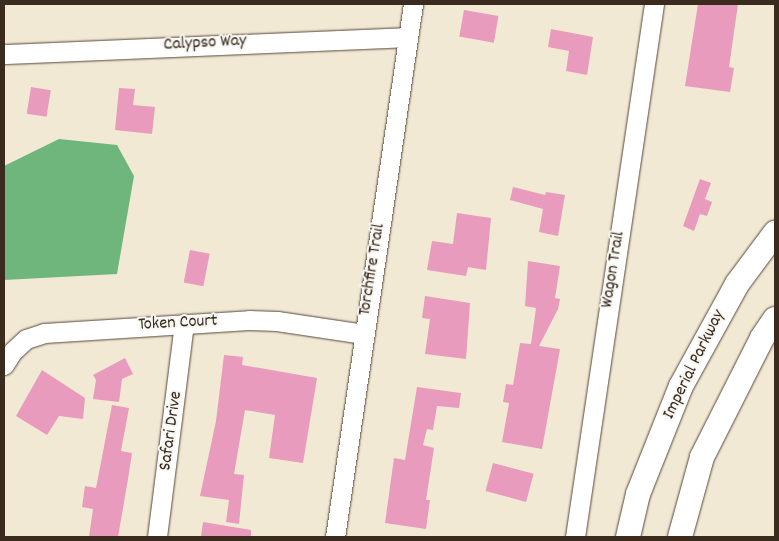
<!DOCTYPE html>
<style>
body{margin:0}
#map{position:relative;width:779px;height:541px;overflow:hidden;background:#f2e9d5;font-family:Dekko,sans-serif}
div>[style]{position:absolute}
.forest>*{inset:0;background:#6fb67c}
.building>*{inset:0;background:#e89bbd;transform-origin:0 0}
.roads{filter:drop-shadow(0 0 1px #564739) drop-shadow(0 0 1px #564739)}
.minor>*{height:19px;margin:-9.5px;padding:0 9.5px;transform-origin:9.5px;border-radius:9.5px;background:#fff}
.major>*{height:24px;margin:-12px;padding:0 12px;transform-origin:12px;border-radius:12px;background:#fff}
span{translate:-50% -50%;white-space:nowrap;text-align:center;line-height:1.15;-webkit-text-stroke:4px #f6f6f2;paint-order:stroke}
.street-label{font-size:18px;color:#3b2a1e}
.frame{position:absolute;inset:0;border:5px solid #3b2a1e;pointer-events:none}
</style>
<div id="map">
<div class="forest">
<i style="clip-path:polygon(59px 139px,117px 145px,134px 176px,117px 274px,4px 280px,4px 166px)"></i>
</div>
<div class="building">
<i style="clip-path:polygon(698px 4px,738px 4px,729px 67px,734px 68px,730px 92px,685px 86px)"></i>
<i style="left:464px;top:10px;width:35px;height:27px;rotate:10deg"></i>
<i style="clip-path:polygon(551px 29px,593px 37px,587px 75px,566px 71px,569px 51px,548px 47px)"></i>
<i style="left:31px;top:87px;width:20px;height:27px;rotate:9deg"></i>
<i style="clip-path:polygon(119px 88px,135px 89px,133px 105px,155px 107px,152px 134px,115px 130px)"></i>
<i style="clip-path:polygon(700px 179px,711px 183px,705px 199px,712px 202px,707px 216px,700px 214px,694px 231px,683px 226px)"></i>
<i style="clip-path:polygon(513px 187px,545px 195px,546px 192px,565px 195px,558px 236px,539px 232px,543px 209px,510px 200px)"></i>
<i style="clip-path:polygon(457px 213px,491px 218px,486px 270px,468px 267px,466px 276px,427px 270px,432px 241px,453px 244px)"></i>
<i style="left:190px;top:250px;width:20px;height:33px;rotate:11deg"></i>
<i style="clip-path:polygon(528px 261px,560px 266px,555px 298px,560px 299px,558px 309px,539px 346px,560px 349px,542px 449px,502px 442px,509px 403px,503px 402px,506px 384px,513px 385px,520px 343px,531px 344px,536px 308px,525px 306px)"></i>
<i style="clip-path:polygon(425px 296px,470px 303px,466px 359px,425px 354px,430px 319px,422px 318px)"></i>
<i style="clip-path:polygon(224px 355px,243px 357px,242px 365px,317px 378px,303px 463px,269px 458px,275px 415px,245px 410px,234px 474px,244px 475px,239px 524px,226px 522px,229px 500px,200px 496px,216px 421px)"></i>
<i style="clip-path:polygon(125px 358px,133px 374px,122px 379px,119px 402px,93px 399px,96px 380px,93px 375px)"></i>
<i style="clip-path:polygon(42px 370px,85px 398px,83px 419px,59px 416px,47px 435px,16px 416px)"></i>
<i style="clip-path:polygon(417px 387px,461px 393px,459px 408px,437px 406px,433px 430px,427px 429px,423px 445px,434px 448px,426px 500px,430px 500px,426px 529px,385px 523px,394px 458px,405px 460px)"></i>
<i style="clip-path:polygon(112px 405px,129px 408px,121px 451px,132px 453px,128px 479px,118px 537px,89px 537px,93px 509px,82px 507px,85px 486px,96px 488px)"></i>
<i style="left:493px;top:463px;width:42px;height:29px;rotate:15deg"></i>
<i style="clip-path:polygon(203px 522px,251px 530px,251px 537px,201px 537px)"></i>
</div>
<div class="roads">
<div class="minor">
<i style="left:4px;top:54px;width:403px;rotate:-2.4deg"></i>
<i style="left:4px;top:365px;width:15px;rotate:-58deg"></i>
<i style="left:12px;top:352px;width:19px;rotate:-43deg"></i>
<i style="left:26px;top:339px;width:19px;rotate:-18deg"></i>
<i style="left:44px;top:333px;width:205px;rotate:-3.6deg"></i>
<i style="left:249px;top:320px;width:28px;rotate:2deg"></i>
<i style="left:277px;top:321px;width:88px;rotate:8.5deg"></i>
<i style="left:157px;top:537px;width:215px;rotate:-82.8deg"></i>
<i style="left:335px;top:537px;width:539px;rotate:-81.67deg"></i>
<i style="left:575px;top:537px;width:539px;rotate:-81.57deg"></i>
</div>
<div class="major">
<i style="left:628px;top:537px;width:44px;rotate:-76.9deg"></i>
<i style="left:638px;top:494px;width:116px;rotate:-68.3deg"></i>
<i style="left:681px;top:386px;width:116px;rotate:-61.2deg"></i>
<i style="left:737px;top:284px;width:64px;rotate:-53.3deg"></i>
<i style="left:680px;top:537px;width:83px;rotate:-74.6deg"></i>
<i style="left:702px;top:457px;width:133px;rotate:-63.2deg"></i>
<i style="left:762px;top:338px;width:23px;rotate:-56deg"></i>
</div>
</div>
<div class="street-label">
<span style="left:205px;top:44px;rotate:-3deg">Calypso Way</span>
<span style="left:373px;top:270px;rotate:-81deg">Torchfire Trail</span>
<span style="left:614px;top:270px;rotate:-81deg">Wagon Trail</span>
<span style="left:178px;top:324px;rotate:-3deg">Token Court</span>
<span style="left:695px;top:365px;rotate:-64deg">Imperial Parkway</span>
<span style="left:172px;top:431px;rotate:-82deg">Safari Drive</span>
</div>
<div class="frame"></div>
</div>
